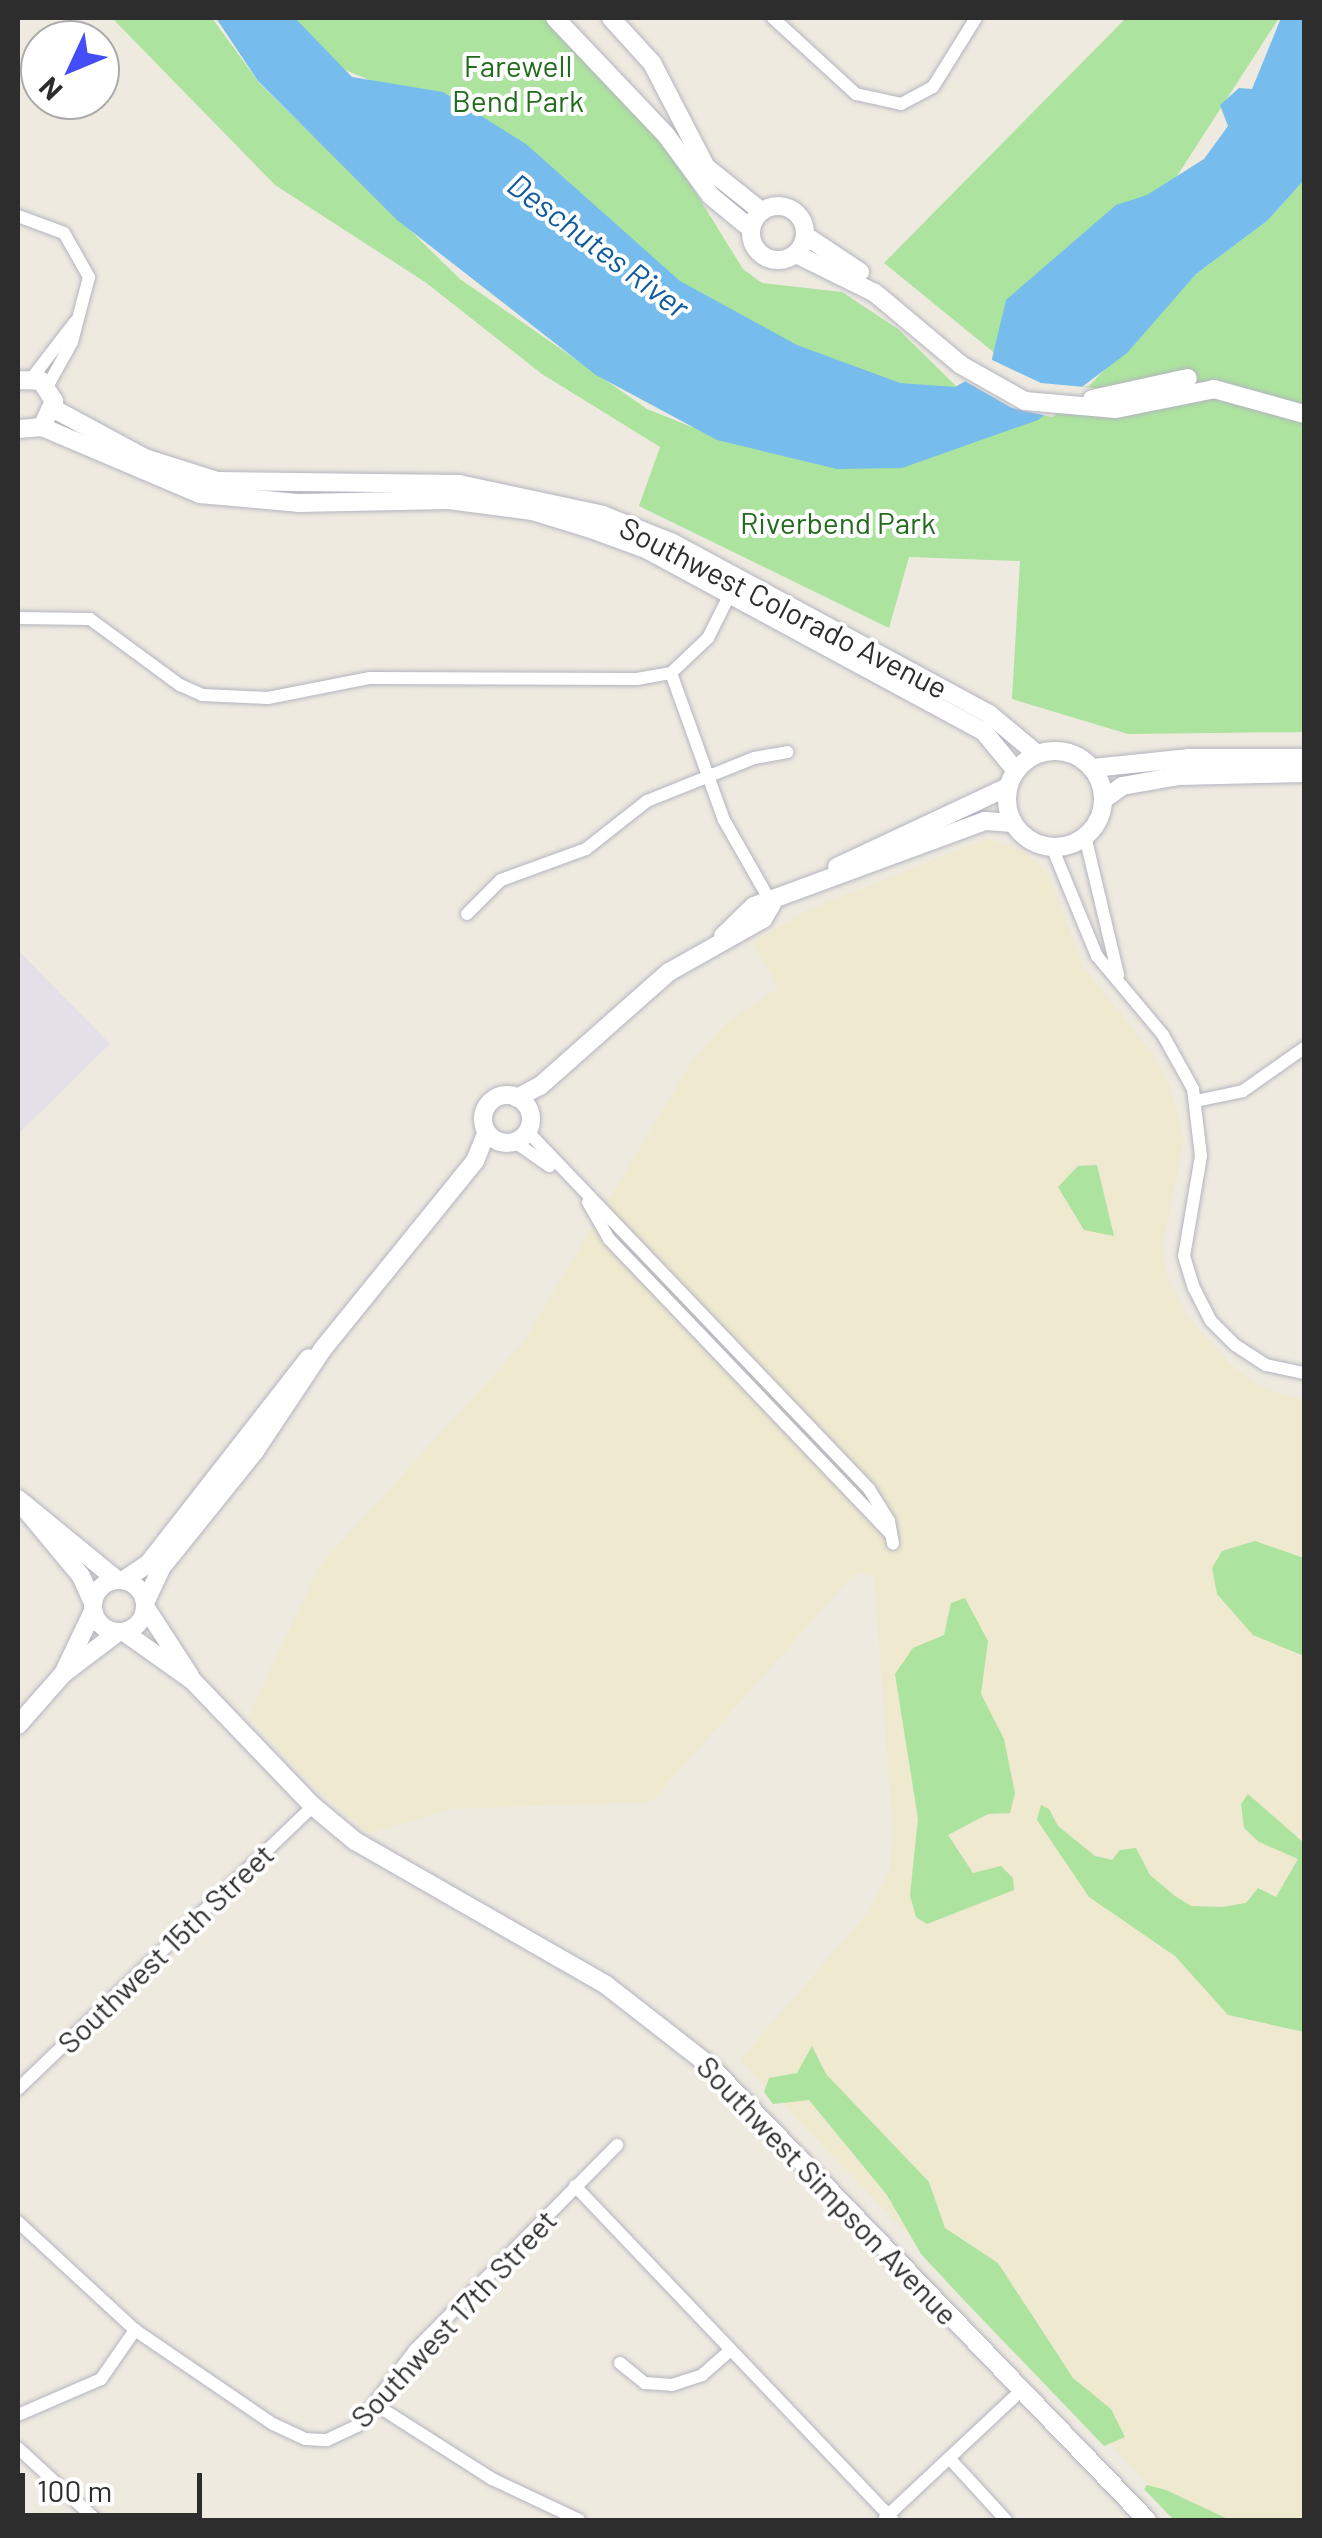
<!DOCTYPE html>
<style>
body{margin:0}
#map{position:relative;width:1322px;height:2538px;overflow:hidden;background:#eeeae0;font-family:Barlow,sans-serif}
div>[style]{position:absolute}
.industrial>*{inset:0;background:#e3e0e7}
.education>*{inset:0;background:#efe9d0}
.green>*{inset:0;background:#ace39e}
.water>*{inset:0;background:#76bded}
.pier>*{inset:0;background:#eeeae0}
.roads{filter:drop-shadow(0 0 2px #b3b4c0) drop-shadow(0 0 2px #b3b4c0)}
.street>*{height:12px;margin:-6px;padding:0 6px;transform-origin:6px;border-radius:6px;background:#fff}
.secondary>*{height:18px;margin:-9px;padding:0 9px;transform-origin:9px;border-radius:9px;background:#fff}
.secondary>.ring{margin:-9px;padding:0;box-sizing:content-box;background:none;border:18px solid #fff;border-radius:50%}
span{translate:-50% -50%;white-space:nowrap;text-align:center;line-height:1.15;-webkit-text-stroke:8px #fff;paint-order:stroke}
.park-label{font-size:30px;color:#226b1c}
.street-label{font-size:30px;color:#2d2d2d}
.water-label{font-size:32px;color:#105a9e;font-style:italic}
.frame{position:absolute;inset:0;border:20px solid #2d2d2d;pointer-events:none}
.north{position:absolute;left:20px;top:20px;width:100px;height:100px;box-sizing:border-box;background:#fff;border:2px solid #ababab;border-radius:50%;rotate:226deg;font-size:28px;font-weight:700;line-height:40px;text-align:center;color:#2d2d2d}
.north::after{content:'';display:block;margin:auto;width:35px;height:45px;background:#444df7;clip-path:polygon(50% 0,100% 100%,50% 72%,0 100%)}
.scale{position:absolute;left:20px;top:2473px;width:182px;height:45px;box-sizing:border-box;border:5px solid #2d2d2d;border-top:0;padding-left:12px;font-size:30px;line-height:35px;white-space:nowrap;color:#2d2d2d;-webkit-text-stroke:8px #fff;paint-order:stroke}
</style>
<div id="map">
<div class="industrial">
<i style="clip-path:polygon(18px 950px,110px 1044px,18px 1134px)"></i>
</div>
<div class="education">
<i style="clip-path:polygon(987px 838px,1024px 852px,1048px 873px,1084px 968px,1152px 1053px,1170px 1087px,1184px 1141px,1163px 1244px,1167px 1276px,1187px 1316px,1234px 1368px,1270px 1391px,1304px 1400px,1304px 2520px,1183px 2520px,740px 2060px,869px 1911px,889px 1871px,893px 1835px,874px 1576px,855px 1573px,651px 1802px,449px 1809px,370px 1834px,314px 1787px,248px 1716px,320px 1565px,522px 1344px,693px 1059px,725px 1024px,778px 988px,753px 942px,806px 911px)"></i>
</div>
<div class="green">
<i style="clip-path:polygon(112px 18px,212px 18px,260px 84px,460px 279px,647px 409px,692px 427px,1089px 386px,1196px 274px,1267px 221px,1304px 180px,1304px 732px,1128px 734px,1012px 699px,1020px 561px,909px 557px,889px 628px,639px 506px,660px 447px,542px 374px,425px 282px,275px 185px)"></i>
<i style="clip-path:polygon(546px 18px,663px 140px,743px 269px,762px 283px,842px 292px,898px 329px,956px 386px,964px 386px,936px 401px,740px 329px,421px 101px,333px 65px,295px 19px)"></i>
<i style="clip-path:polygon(1126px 18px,1279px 18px,1177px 176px,997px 355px,884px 263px)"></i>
<i style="clip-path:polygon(1097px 1165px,1114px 1236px,1084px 1230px,1058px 1187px,1078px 1166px)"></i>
<i style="clip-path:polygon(1255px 1541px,1304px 1558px,1304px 1656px,1253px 1635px,1217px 1594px,1212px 1568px,1222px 1551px)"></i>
<i style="clip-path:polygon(965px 1598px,988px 1641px,981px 1694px,1004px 1739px,1015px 1793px,1010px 1813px,988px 1814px,948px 1835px,973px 1873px,1001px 1866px,1013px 1878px,1014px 1890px,927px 1924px,916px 1917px,910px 1895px,918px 1819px,895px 1674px,913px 1648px,944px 1635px,951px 1603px)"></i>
<i style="clip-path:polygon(1248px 1794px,1304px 1843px,1304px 2032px,1228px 2015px,1175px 1956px,1089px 1897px,1037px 1820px,1041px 1805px,1049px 1809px,1058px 1826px,1095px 1856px,1112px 1860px,1120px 1850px,1136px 1848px,1150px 1875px,1175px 1896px,1191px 1906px,1222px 1907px,1246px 1903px,1258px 1888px,1276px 1897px,1298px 1859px,1259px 1842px,1244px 1828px,1241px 1804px)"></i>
<i style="clip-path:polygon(812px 2046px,826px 2074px,929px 2182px,945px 2228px,998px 2263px,1073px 2378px,1111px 2409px,1125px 2437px,1104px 2446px,961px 2297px,921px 2254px,887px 2195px,809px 2100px,773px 2104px,764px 2092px,769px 2078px,797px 2073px)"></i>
<i style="clip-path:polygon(1147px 2485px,1166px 2490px,1230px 2520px,1174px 2520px,1144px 2489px)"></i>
</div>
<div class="water">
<i style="clip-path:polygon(216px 18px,295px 18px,352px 77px,443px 92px,526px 144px,680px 281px,797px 345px,900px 383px,955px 387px,990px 367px,1006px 300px,1116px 205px,1147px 195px,1204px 159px,1228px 126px,1220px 105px,1239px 88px,1252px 89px,1281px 18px,1304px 18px,1304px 180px,1267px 221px,1196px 274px,1127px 353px,1038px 420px,902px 468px,837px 469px,717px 440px,596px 375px,397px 220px,258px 81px)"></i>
</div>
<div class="pier">
<i style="clip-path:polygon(988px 358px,1041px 383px,1095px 388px,1052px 417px,1012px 408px,963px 380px)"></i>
</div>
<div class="roads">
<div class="street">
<i style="left:773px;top:18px;width:113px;rotate:42.5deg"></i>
<i style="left:856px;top:94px;width:46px;rotate:12.5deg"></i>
<i style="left:901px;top:104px;width:36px;rotate:-28deg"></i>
<i style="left:933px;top:87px;width:81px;rotate:-58.1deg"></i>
<i style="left:18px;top:216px;width:49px;rotate:20.3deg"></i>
<i style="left:64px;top:233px;width:51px;rotate:60.4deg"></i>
<i style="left:89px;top:277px;width:67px;rotate:104.7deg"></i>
<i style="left:72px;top:342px;width:51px;rotate:119.1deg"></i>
<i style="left:32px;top:378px;width:71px;rotate:-52.5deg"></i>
<i style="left:18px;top:618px;width:72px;rotate:0.8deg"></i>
<i style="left:90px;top:619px;width:112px;rotate:36.3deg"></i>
<i style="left:180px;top:685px;width:24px;rotate:24deg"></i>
<i style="left:202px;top:695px;width:66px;rotate:2.6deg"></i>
<i style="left:268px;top:698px;width:104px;rotate:-11.1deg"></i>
<i style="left:370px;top:678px;width:267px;rotate:0.2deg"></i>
<i style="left:637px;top:679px;width:35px;rotate:-10deg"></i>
<i style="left:671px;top:673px;width:51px;rotate:-43.4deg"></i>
<i style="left:708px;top:638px;width:63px;rotate:-63.4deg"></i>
<i style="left:671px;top:673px;width:156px;rotate:70.2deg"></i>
<i style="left:724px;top:820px;width:97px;rotate:60.3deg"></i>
<i style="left:1085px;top:836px;width:143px;rotate:76.6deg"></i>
<i style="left:1052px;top:847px;width:118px;rotate:67.6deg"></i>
<i style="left:1097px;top:956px;width:103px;rotate:50.1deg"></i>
<i style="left:1163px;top:1035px;width:62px;rotate:60.9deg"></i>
<i style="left:1193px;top:1089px;width:67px;rotate:83.2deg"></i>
<i style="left:1201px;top:1156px;width:101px;rotate:99.6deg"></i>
<i style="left:1184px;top:1256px;width:34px;rotate:73deg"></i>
<i style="left:1194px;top:1288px;width:37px;rotate:63deg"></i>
<i style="left:1211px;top:1321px;width:34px;rotate:45deg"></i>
<i style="left:1235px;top:1345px;width:37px;rotate:33deg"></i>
<i style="left:1266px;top:1365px;width:39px;rotate:12deg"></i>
<i style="left:467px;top:914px;width:48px;rotate:-45deg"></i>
<i style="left:501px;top:880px;width:90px;rotate:-20deg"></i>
<i style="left:586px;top:849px;width:78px;rotate:-38.2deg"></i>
<i style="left:647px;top:801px;width:115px;rotate:-21.9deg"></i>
<i style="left:754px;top:758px;width:34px;rotate:-10deg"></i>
<i style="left:1196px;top:1101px;width:48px;rotate:-12deg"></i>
<i style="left:1243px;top:1091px;width:75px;rotate:-35.2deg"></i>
<i style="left:528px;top:1132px;width:494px;rotate:46.3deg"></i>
<i style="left:869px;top:1489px;width:38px;rotate:58deg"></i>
<i style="left:889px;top:1521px;width:23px;rotate:80deg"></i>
<i style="left:515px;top:1142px;width:42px;rotate:35.2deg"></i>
<i style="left:588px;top:1202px;width:43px;rotate:60.4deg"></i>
<i style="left:609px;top:1239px;width:407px;rotate:46.3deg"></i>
<i style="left:18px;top:2089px;width:409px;rotate:-43.8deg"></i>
<i style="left:575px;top:2186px;width:461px;rotate:46.4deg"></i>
<i style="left:18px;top:2222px;width:159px;rotate:42.7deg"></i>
<i style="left:135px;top:2330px;width:167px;rotate:34.3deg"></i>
<i style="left:273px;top:2424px;width:35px;rotate:25deg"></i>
<i style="left:305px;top:2439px;width:22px;rotate:3deg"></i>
<i style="left:327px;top:2440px;width:33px;rotate:-25deg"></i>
<i style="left:357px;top:2426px;width:96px;rotate:-52.7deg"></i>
<i style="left:415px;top:2350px;width:288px;rotate:-45.4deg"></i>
<i style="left:620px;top:2363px;width:32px;rotate:39deg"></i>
<i style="left:645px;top:2383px;width:27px;rotate:4deg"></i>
<i style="left:672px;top:2385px;width:32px;rotate:-18deg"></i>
<i style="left:702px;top:2375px;width:38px;rotate:-41deg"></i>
<i style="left:376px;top:2405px;width:138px;rotate:32.5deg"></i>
<i style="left:492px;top:2479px;width:96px;rotate:25.2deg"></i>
<i style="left:18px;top:2415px;width:90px;rotate:-23.4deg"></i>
<i style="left:101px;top:2379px;width:60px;rotate:-55.2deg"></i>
<i style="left:18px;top:2448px;width:106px;rotate:42.7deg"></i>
<i style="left:949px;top:2458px;width:84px;rotate:47.4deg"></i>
<i style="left:885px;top:2518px;width:187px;rotate:-43.1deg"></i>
</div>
<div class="secondary">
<i style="left:555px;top:18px;width:161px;rotate:46.5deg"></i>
<i style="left:666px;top:135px;width:76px;rotate:53.6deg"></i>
<i style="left:711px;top:196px;width:52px;rotate:39.5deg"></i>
<i style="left:611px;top:18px;width:61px;rotate:47.7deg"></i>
<i style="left:652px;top:63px;width:117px;rotate:62.6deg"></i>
<i style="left:706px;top:167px;width:70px;rotate:38.7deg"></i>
<i class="ring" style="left:751px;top:206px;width:36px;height:36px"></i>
<i style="left:806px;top:236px;width:65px;rotate:33.7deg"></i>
<i style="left:796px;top:254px;width:88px;rotate:26.3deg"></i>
<i style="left:875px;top:293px;width:112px;rotate:39.9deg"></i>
<i style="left:961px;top:365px;width:73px;rotate:29.4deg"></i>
<i style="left:1025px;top:401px;width:91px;rotate:5deg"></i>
<i style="left:1116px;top:409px;width:100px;rotate:-11.5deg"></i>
<i style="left:1214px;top:389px;width:93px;rotate:15.5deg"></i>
<i style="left:18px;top:380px;width:23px;rotate:2deg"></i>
<i style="left:41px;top:381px;width:24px;rotate:57deg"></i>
<i style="left:54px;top:401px;width:29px;rotate:115deg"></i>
<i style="left:42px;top:427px;width:24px;rotate:175deg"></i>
<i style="left:1092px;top:399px;width:98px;rotate:-12.3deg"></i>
<i style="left:54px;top:409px;width:103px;rotate:28.3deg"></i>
<i style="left:145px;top:458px;width:76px;rotate:17.7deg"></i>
<i style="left:217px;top:481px;width:242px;rotate:0.7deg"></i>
<i style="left:459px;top:484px;width:147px;rotate:12.1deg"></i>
<i style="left:603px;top:515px;width:73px;rotate:21.7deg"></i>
<i style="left:671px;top:542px;width:362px;rotate:28.4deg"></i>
<i style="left:989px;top:714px;width:61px;rotate:39.7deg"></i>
<i style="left:42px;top:427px;width:172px;rotate:23deg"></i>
<i style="left:200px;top:494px;width:98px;rotate:5.2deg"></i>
<i style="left:298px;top:503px;width:151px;rotate:-1.1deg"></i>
<i style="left:449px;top:500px;width:84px;rotate:7.5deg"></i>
<i style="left:532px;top:511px;width:62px;rotate:17deg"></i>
<i style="left:591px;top:529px;width:59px;rotate:20deg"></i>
<i style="left:646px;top:549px;width:384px;rotate:28.4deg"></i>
<i style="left:984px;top:732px;width:50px;rotate:50.6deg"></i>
<i class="ring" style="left:1007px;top:751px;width:78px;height:78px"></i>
<i style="left:1093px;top:768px;width:97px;rotate:-5.9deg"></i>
<i style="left:1189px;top:758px;width:115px"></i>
<i style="left:1103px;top:800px;width:24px;rotate:-36deg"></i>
<i style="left:1122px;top:786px;width:58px;rotate:-10deg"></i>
<i style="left:1179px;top:776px;width:125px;rotate:-1.4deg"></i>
<i style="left:837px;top:867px;width:187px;rotate:-25.1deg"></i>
<i style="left:723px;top:936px;width:43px;rotate:-44.1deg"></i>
<i style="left:754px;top:906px;width:246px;rotate:-20.2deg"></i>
<i style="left:985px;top:821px;width:28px;rotate:4deg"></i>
<i class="ring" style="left:483px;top:1095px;width:30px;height:30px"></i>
<i style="left:517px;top:1098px;width:26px;rotate:-28deg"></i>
<i style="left:540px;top:1086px;width:172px;rotate:-41.5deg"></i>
<i style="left:669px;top:972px;width:108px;rotate:-29.4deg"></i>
<i style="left:763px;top:919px;width:17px;rotate:-59deg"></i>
<i style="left:18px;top:1499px;width:128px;rotate:39.3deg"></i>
<i style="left:22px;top:1505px;width:92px;rotate:50.3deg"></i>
<i style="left:81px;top:1576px;width:30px;rotate:66deg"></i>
<i class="ring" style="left:93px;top:1580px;width:34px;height:34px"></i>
<i style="left:124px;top:1580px;width:29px;rotate:-34deg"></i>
<i style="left:148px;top:1564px;width:261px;rotate:-52deg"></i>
<i style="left:145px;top:1603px;width:38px;rotate:-65deg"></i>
<i style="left:161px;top:1568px;width:150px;rotate:-51.2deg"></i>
<i style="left:255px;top:1451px;width:121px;rotate:-56.4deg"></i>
<i style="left:322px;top:1350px;width:243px;rotate:-51deg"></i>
<i style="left:475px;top:1161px;width:31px;rotate:-68deg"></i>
<i style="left:146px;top:1608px;width:81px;rotate:57.1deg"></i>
<i style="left:124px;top:1632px;width:85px;rotate:35.4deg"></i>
<i style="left:193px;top:1681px;width:173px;rotate:46.2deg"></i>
<i style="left:313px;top:1806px;width:55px;rotate:39.8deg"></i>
<i style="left:355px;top:1841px;width:289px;rotate:29.8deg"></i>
<i style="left:606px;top:1985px;width:132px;rotate:37.9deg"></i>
<i style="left:710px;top:2066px;width:630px;rotate:46.09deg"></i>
<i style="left:63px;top:1674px;width:70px;rotate:-64.5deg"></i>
<i style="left:18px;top:1725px;width:68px;rotate:-48.6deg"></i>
<i style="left:63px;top:1674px;width:68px;rotate:-37.2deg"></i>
</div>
</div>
<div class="park-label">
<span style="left:518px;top:82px">Farewell<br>Bend Park</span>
<span style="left:838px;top:522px">Riverbend Park</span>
</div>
<div class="street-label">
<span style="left:784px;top:607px;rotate:27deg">Southwest Colorado Avenue</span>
<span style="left:165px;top:1948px;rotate:-44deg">Southwest 15th Street</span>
<span style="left:828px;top:2190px;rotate:46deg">Southwest Simpson Avenue</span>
<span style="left:453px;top:2318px;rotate:-47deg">Southwest 17th Street</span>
</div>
<div class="water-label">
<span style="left:599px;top:245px;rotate:37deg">Deschutes River</span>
</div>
<div class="frame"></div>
<div class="north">N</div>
<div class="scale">100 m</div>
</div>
